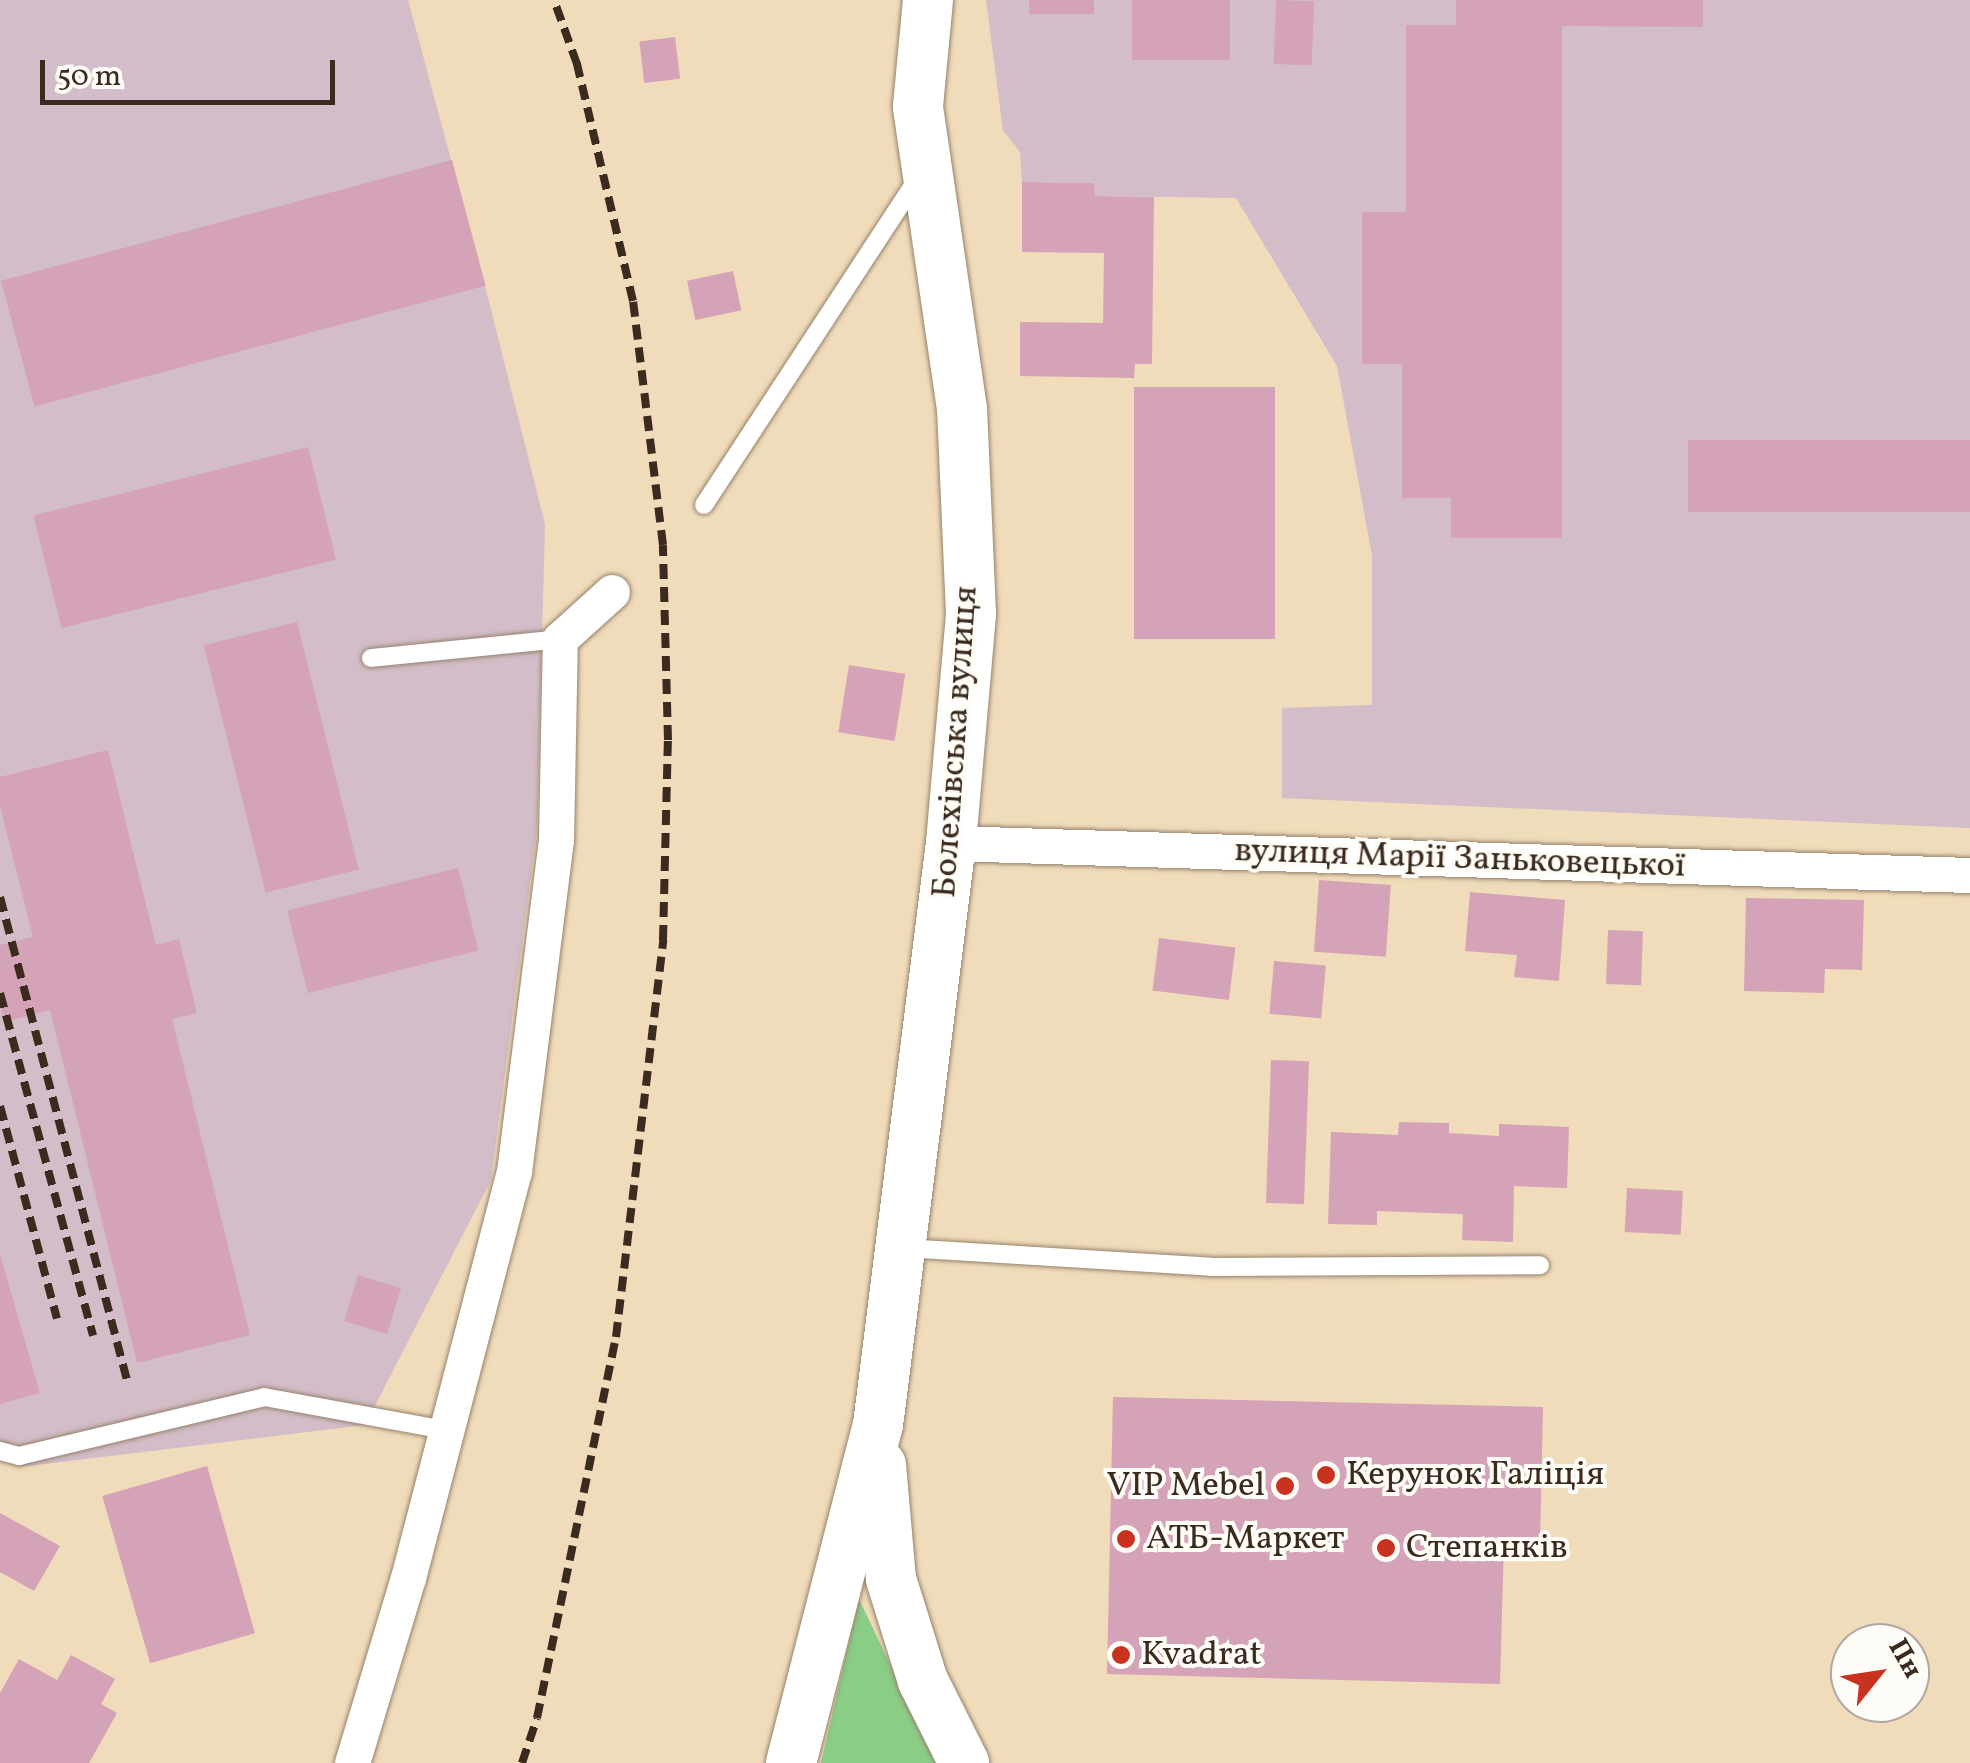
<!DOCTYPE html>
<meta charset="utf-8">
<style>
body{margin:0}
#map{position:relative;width:1970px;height:1763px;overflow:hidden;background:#f0dbba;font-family:Vollkorn,serif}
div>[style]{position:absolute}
.industrial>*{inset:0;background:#d2bdc8}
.green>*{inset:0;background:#89cd87}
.building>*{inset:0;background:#d5a3b7;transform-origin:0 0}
.roads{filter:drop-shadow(0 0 2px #96826c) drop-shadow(0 0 2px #96826c)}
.service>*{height:18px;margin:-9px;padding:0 9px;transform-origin:9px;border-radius:9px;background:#fff}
.minor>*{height:35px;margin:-17.5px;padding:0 17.5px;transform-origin:17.5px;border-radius:17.5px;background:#fff}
.secondary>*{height:50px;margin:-25px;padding:0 25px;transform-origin:25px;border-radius:25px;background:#fff}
.rail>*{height:8px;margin-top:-4px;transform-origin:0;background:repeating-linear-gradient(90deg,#3b2a1e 0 15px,transparent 0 23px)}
.dots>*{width:28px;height:28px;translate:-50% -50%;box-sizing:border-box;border:5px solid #fdfcf7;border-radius:50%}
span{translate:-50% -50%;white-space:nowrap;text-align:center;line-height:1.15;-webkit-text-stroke:8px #fdfcf7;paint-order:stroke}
.street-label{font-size:35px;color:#3b2a1e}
.poi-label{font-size:35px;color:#3b2a1e}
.left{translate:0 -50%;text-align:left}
.right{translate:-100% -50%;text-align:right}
.north{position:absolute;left:1830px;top:1623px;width:100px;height:100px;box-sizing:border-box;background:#fdfcf7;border:2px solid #afa8a0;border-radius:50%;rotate:60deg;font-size:28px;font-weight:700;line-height:40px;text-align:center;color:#3b2a1e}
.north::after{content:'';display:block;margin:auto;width:35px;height:45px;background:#c8321e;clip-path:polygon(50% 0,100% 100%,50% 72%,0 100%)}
.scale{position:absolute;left:40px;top:60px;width:295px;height:45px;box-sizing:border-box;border:5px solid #3b2a1e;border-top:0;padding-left:12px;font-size:30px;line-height:35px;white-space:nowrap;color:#3b2a1e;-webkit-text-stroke:8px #fdfcf7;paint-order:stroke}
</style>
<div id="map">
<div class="industrial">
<i style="clip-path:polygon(0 0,408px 0,485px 286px,545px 524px,537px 829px,491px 1180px,365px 1425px,20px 1467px,0 1461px)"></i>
<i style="clip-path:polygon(986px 0,1970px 0,1970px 828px,1282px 798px,1282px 708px,1372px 705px,1372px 555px,1337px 366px,1236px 198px,1095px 196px,1094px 183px,1022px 182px,1020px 152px,1003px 131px)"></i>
</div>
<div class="green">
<i style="clip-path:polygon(859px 1599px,937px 1763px,821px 1763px)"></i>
</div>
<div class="building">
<i style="left:1029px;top:0;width:65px;height:14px"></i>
<i style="left:1132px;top:0;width:98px;height:60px"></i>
<i style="left:1276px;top:0;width:38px;height:64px;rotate:2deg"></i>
<i style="clip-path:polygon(1456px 0,1703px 0,1703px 27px,1562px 26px,1562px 538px,1451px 538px,1451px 498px,1402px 498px,1402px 364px,1362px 364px,1362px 212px,1406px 212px,1406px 25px,1456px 25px)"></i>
<i style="left:675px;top:37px;width:42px;height:36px;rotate:83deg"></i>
<i style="left:452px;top:160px;width:130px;height:467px;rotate:75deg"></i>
<i style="clip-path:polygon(1022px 182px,1094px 183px,1095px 196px,1154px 197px,1152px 364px,1135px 364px,1134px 378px,1020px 376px,1020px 322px,1103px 323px,1104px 253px,1022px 252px)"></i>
<i style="left:733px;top:271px;width:40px;height:47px;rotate:78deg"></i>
<i style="left:1134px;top:387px;width:141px;height:252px"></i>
<i style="left:1688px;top:440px;width:282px;height:72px"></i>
<i style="left:308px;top:447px;width:116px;height:283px;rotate:76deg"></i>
<i style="left:297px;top:622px;width:255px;height:96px;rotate:76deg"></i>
<i style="left:849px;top:665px;width:57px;height:68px;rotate:9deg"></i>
<i style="clip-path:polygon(108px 750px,156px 945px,179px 939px,197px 1013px,172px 1019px,250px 1335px,137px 1363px,50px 1010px,4px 1022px,0 1005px,0 945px,33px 937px,0 806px,0 777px)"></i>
<i style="left:458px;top:868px;width:85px;height:176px;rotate:76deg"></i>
<i style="left:1319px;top:880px;width:72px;height:72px;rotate:4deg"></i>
<i style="clip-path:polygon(1470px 892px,1565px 900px,1559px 981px,1514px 977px,1517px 955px,1465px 951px)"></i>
<i style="clip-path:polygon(1746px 898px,1864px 900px,1862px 970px,1825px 969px,1824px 993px,1744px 991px)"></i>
<i style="left:1608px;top:930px;width:35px;height:54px;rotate:2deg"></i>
<i style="left:1159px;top:938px;width:77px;height:53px;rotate:7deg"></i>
<i style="left:1274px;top:961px;width:52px;height:53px;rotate:5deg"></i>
<i style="left:1271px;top:1060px;width:38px;height:143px;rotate:2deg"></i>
<i style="clip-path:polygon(1399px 1122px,1449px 1123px,1449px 1133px,1499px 1136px,1499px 1124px,1569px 1127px,1567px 1188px,1514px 1186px,1513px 1242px,1462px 1240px,1463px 1214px,1377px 1211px,1377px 1225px,1328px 1224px,1331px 1132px,1398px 1135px)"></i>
<i style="left:1627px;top:1188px;width:56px;height:44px;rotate:3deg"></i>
<i style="clip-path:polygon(0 1254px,40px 1393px,0 1404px)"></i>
<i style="left:358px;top:1275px;width:45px;height:48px;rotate:17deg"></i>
<i style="clip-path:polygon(1113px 1397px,1543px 1407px,1540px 1543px,1504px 1542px,1500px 1684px,1107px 1674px)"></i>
<i style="left:207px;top:1466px;width:174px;height:109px;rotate:74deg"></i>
<i style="clip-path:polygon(0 1513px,60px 1546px,34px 1591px,0 1572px)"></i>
<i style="clip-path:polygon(71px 1655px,115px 1679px,101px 1704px,117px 1713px,89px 1763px,0 1763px,0 1693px,19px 1659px,57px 1680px)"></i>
</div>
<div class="roads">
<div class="service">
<i style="left:704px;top:505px;width:389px;rotate:-56.8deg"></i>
<i style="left:371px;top:658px;width:190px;rotate:-5.7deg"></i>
<i style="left:904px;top:1248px;width:308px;rotate:3.5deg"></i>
<i style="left:1211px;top:1267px;width:329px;rotate:-0.3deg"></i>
<i style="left:0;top:1451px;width:20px;rotate:15deg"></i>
<i style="left:19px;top:1456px;width:252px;rotate:-13.5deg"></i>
<i style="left:264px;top:1397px;width:185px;rotate:10.3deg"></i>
</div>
<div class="minor">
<i style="left:951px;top:843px;width:1020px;rotate:1.8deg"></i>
<i style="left:352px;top:1763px;width:193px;rotate:-73.2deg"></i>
<i style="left:408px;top:1578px;width:420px;rotate:-75.4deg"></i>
<i style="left:514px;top:1172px;width:334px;rotate:-82.8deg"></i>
<i style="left:556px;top:841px;width:202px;rotate:-88.9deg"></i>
<i style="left:560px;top:639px;width:70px;rotate:-42.1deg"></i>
</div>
<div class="secondary">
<i style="left:881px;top:1465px;width:114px;rotate:85deg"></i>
<i style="left:891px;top:1579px;width:107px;rotate:72.6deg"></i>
<i style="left:923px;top:1681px;width:92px;rotate:63.4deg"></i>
<i style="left:791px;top:1763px;width:349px;rotate:-75.6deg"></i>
<i style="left:878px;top:1425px;width:587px;rotate:-82.85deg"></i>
<i style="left:951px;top:843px;width:230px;rotate:-85deg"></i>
<i style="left:971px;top:614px;width:205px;rotate:-92.5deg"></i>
<i style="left:962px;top:409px;width:306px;rotate:-98.3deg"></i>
<i style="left:918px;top:106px;width:106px;rotate:-84.6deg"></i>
</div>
</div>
<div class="rail">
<i style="left:0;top:897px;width:504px;rotate:75.27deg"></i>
<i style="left:0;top:993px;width:355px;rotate:74.8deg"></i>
<i style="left:0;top:1106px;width:220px;rotate:75deg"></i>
<i style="left:522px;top:1763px;width:47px;rotate:-71.6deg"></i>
<i style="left:537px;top:1718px;width:389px;rotate:-78.3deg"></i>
<i style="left:616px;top:1337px;width:400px;rotate:-83.2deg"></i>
<i style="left:663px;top:940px;width:200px;rotate:-88.6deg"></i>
<i style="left:668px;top:740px;width:195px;rotate:-91.5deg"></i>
<i style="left:663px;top:545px;width:246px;rotate:-97deg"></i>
<i style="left:633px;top:301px;width:244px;rotate:-103.3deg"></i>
<i style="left:577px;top:64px;width:68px;rotate:-109.8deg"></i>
</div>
<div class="dots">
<i style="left:1326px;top:1475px;background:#c8321e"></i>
<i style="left:1285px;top:1486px;background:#c8321e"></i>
<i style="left:1126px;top:1539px;background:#c8321e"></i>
<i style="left:1386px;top:1548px;background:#c8321e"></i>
<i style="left:1121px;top:1655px;background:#c8321e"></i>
</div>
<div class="street-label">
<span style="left:956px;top:742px;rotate:-86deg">Болехівська вулиця</span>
<span style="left:1460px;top:859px;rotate:2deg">вулиця Марії Заньковецької</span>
</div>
<div class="poi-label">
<span class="left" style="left:1346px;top:1475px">Керунок Галіція</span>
<span class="right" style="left:1265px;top:1486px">VIP Mebel</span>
<span class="left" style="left:1146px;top:1539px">АТБ-Маркет</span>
<span class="left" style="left:1406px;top:1548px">Степанків</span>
<span class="left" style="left:1141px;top:1655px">Kvadrat</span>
</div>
<div class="north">Пн</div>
<div class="scale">50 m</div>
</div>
